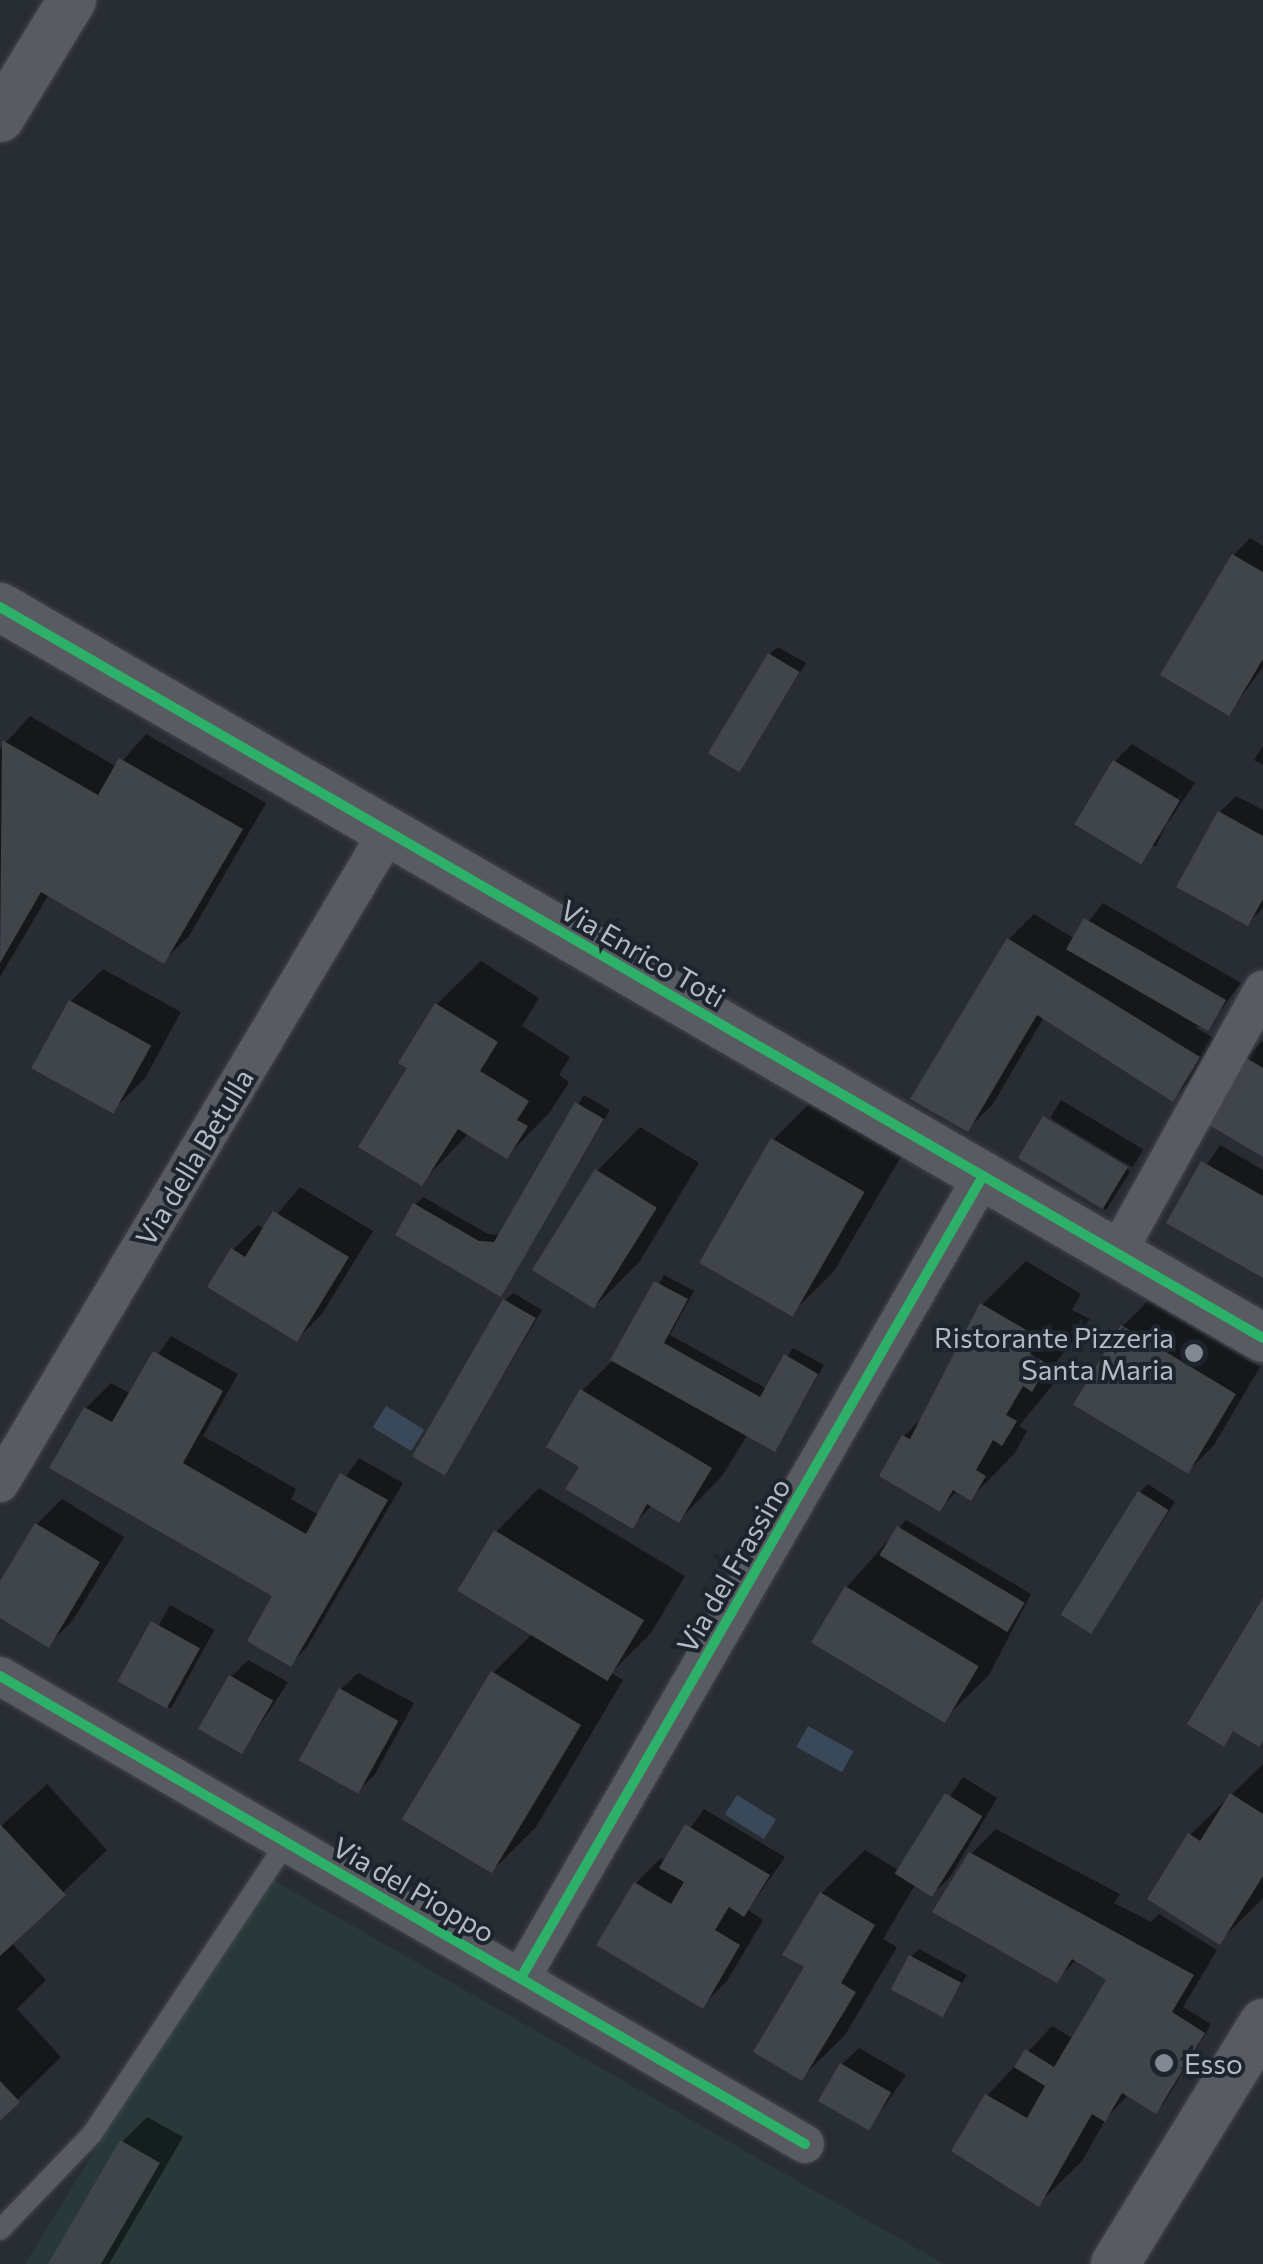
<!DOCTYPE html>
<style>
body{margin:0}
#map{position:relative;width:1263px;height:2264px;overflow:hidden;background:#282d33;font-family:Commissioner,sans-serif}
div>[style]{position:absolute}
.green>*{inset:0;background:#293939}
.water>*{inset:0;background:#3a495a;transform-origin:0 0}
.shadow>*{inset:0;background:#0007;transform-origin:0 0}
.building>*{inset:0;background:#40454a;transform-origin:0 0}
.roads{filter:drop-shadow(0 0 2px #44484d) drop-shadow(0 0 2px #44484d)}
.service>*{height:20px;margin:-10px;padding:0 10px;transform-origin:10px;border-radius:10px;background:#585c62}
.minor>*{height:38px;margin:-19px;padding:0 19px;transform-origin:19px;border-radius:19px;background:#585c62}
.tertiary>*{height:48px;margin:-24px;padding:0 24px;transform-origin:24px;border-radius:24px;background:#585c62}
.cycleway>*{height:10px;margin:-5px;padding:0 5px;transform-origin:5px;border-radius:5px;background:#2db169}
.dots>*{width:28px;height:28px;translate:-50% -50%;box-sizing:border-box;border:5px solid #1d242d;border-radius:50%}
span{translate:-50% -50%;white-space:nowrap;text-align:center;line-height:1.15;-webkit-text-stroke:8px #1d242d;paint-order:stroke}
.street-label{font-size:28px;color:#b3bac4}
.poi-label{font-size:28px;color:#b3bac4}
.right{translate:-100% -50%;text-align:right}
.left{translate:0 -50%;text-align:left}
</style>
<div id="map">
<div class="green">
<i style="clip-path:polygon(264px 1875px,794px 2179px,944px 2264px,25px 2264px)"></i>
</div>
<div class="water">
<i style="left:386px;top:1406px;width:45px;height:25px;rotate:32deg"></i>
<i style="left:808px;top:1726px;width:52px;height:24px;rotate:29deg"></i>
<i style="left:737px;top:1795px;width:46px;height:23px;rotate:32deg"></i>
</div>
<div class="shadow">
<i style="clip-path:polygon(1250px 538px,1263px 546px,1263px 667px,1229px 713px,1234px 555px)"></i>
<i style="clip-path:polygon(778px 647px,806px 663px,739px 770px,770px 654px)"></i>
<i style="clip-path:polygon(30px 716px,117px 767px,146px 734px,266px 803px,189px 936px,163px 961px,49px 894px,0 977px,0 749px)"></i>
<i style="clip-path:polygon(evenodd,1132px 744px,1195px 783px,1141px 862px,1115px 761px,1132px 744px,1184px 788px,1156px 846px,1150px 846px,1184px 788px)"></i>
<i style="clip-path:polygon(1263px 746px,1263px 765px,1254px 760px)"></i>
<i style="clip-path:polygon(1236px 796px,1263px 810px,1263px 908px,1248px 923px,1220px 812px)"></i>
<i style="clip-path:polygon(1103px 903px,1241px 983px,1207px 1028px,1193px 1026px,1215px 1039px,1189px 1082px,1173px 1099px,1044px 1017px,993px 1104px,968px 1129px,1009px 939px,1034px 914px,1075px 939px)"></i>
<i style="clip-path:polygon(481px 961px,539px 998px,522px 1026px,570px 1057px,559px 1075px,569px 1082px,550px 1112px,507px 1156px,469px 1133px,421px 1183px,410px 1067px,401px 1062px,437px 1004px)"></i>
<i style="clip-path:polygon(103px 969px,181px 1012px,145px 1078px,113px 1110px,71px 1001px)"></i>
<i style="clip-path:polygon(1262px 1041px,1263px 1042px,1263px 1154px,1245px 1058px)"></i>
<i style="clip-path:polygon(584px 1095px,610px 1110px,501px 1294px,415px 1205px,423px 1197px,488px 1234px,501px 1235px)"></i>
<i style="clip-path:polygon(817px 1096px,906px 1148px,834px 1271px,791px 1314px,773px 1140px)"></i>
<i style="left:1061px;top:1100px;width:96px;height:21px;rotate:31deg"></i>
<i style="left:1044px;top:1117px;width:102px;height:46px;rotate:32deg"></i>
<i style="clip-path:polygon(640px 1127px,699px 1163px,640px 1261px,596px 1305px,597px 1171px)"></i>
<i style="clip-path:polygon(1220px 1145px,1263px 1170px,1263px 1275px,1169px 1222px)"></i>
<i style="clip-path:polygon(300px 1187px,373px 1231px,322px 1314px,297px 1339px,233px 1250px,258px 1225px,265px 1229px)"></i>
<i style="clip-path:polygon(1026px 1261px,1081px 1294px,1072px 1310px,1090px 1319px,1049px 1371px,1059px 1377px,1019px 1426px,1027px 1431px,1014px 1454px,971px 1498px,958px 1490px,939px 1509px,904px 1436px,925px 1415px,982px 1305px)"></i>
<i style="clip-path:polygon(664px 1275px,694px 1291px,670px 1335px,767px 1389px,793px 1348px,824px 1365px,775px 1449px,748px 1434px,722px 1476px,679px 1520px,653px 1504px,632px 1526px,582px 1466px,582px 1391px,614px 1359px)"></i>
<i style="clip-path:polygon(513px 1293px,542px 1310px,445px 1473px,505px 1300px)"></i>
<i style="clip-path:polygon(1148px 1301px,1260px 1367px,1214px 1445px,1189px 1470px,1077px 1404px,1123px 1326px)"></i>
<i style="clip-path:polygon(171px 1336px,238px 1374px,203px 1436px,296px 1489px,291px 1499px,319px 1515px,359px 1458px,403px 1483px,307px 1647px,290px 1664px,275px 1595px,86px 1408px,111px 1383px,131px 1394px)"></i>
<i style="clip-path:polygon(1148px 1484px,1175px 1502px,1091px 1631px,1140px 1492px)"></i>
<i style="clip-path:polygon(539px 1488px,685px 1576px,651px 1633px,611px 1673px,623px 1680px,536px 1827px,493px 1870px,493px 1673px,533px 1633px,496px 1532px)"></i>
<i style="clip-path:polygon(62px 1499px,124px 1537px,73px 1620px,48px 1645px,0 1615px,0 1585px,37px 1524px)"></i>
<i style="clip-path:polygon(906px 1520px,1031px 1594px,989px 1675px,945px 1718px,815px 1642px,847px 1587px)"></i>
<i style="left:170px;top:1605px;width:51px;height:90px;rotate:29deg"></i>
<i style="clip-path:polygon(248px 1660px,288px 1682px,243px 1751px,231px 1677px)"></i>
<i style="clip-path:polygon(358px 1673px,414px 1703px,375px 1774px,358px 1791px,341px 1689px)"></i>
<i style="clip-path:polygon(1263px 1764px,1263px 1898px,1219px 1942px,1190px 1835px)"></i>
<i style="clip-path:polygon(963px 1777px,997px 1798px,950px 1877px,933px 1894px,916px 1883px,883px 1939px,897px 1947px,845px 2035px,801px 2078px,807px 1966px,822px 1893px,865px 1850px,900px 1871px)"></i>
<i style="clip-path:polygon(47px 1784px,107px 1850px,11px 1942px,46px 1980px,17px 2009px,61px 2057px,0 2117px,0 1827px)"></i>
<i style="clip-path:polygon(704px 1809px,785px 1857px,748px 1910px,763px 1920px,727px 1981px,702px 2006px,636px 1883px,661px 1858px,666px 1862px)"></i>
<i style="clip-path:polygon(996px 1829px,1120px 1894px,1114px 1903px,1151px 1922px,1159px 1914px,1217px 1950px,1183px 2007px,1211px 2024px,1164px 2103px,1156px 2111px,1129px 2094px,1107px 2117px,1082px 2161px,1038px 2204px,987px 2096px,1052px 2026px,1074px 2039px,1115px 1971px,1077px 1959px,1056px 1980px,971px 1854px)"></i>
<i style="clip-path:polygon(919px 1949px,967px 1975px,942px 2014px,911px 1957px)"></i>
<i style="clip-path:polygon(859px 2048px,906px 2075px,869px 2128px,842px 2064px)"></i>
<i style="clip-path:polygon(147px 2117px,183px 2137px,109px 2264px,51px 2264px,122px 2142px)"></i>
</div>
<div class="building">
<i style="clip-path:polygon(1232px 554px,1263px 572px,1263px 659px,1229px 716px,1160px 675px)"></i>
<i style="left:768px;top:653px;width:37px;height:117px;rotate:31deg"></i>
<i style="clip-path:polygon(2px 740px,98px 795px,119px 758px,243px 829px,164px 964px,41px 892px,0 963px)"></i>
<i style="left:1113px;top:760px;width:78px;height:75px;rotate:31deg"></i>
<i style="clip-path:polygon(1218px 811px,1263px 836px,1263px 899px,1248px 926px,1176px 887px)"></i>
<i style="left:1084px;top:918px;width:164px;height:36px;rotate:30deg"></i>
<i style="clip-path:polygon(1007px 938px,1200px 1057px,1173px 1102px,1037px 1015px,968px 1132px,910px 1099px)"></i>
<i style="left:69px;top:1000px;width:94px;height:78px;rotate:29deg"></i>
<i style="clip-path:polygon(435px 1003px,498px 1042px,480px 1071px,529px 1101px,517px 1120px,528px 1126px,507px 1159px,458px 1129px,422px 1186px,358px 1147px,407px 1068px,398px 1063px)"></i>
<i style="clip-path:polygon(1243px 1056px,1263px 1068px,1263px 1157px,1204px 1122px)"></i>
<i style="clip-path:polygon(575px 1102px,604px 1119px,501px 1297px,395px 1235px,413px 1203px,479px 1241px,494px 1242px)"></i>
<i style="left:1043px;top:1116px;width:99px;height:49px;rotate:31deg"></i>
<i style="left:771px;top:1138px;width:108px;height:144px;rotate:30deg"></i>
<i style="clip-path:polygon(1201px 1161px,1263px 1196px,1263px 1278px,1166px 1223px)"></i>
<i style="left:595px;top:1169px;width:73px;height:119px;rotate:32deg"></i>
<i style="clip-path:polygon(273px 1211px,349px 1257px,297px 1342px,207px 1287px,231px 1248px,245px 1257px)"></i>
<i style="clip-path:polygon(654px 1281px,688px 1299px,664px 1343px,760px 1397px,784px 1354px,818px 1374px,775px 1452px,610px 1360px)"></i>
<i style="left:503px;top:1299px;width:38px;height:182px;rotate:30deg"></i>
<i style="clip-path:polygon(980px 1303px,1040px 1338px,1030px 1354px,1048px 1364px,1032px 1392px,1023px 1386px,1006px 1415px,1017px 1421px,1002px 1446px,993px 1440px,976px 1470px,986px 1476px,971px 1501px,953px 1490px,940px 1512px,879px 1476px,902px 1435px,910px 1439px)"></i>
<i style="left:1121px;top:1325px;width:134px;height:93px;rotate:31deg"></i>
<i style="clip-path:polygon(153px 1351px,223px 1391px,183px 1463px,306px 1534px,340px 1473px,388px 1500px,291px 1667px,247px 1641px,272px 1596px,49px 1468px,84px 1407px,112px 1422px)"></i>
<i style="clip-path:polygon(580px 1389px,712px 1468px,679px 1523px,647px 1504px,633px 1529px,565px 1489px,579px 1467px,546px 1447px)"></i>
<i style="left:1138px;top:1491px;width:36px;height:146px;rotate:32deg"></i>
<i style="clip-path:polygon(35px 1523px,100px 1562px,49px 1648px,0 1618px,0 1581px)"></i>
<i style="left:897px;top:1526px;width:149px;height:34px;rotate:31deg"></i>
<i style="left:494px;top:1530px;width:175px;height:71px;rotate:31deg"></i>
<i style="left:845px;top:1586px;width:156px;height:66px;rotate:31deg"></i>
<i style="clip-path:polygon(1263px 1598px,1263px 1741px,1259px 1747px,1233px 1731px,1224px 1747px,1187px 1724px)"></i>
<i style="left:151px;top:1621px;width:56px;height:69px;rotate:29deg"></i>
<i style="left:491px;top:1671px;width:105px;height:173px;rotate:31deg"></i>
<i style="left:229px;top:1675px;width:51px;height:62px;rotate:30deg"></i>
<i style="left:339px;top:1688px;width:68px;height:83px;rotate:29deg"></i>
<i style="left:945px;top:1793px;width:44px;height:95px;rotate:32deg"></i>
<i style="clip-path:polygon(1230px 1793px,1263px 1814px,1263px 1876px,1220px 1945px,1147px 1899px,1188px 1833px,1200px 1841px)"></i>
<i style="clip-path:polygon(0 1824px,66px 1895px,0 1956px)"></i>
<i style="clip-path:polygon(685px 1824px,770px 1875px,744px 1917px,729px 1907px,715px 1930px,740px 1945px,703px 2009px,596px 1945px,634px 1882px,671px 1904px,684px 1882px,659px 1868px)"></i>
<i style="clip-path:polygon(969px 1852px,1194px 1975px,1172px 2012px,1205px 2033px,1156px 2114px,1122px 2093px,1105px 2122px,1092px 2114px,1039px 2207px,951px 2151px,985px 2094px,1027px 2118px,1045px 2086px,1014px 2067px,1025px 2049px,1054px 2067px,1106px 1980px,1072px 1959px,1057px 1983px,932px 1912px)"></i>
<i style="clip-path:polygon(820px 1892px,875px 1925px,841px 1983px,856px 1992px,802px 2081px,753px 2052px,804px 1967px,782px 1955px)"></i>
<i style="left:909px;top:1955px;width:59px;height:39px;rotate:28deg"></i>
<i style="left:840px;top:2063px;width:59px;height:44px;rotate:30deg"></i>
<i style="clip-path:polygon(0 2081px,20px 2102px,0 2121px)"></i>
<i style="clip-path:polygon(120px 2140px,160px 2163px,101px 2264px,48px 2264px)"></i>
</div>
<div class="roads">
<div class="service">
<i style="left:0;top:2230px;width:133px;rotate:-46.2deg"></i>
<i style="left:92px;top:2134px;width:350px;rotate:-56.3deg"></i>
</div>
<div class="minor">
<i style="left:1117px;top:1253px;width:301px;rotate:-61deg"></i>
<i style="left:0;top:1483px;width:758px;rotate:-59.2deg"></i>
<i style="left:0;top:1676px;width:931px;rotate:30.17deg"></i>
<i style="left:522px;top:1976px;width:923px;rotate:-60.05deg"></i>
</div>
<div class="tertiary">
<i style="left:0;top:118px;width:138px;rotate:-58.6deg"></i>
<i style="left:0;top:607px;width:1459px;rotate:30.06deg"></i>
<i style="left:1115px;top:2264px;width:283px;rotate:-58.4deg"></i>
</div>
</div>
<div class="cycleway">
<i style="left:0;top:607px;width:1459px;rotate:30.06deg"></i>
<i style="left:0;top:1676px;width:931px;rotate:30.17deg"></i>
<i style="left:522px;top:1976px;width:923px;rotate:-60.05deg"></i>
</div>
<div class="dots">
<i style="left:1194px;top:1353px;background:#828991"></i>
<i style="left:1164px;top:2063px;background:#828991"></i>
</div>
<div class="street-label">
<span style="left:643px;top:953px;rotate:30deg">Via Enrico Toti</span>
<span style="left:194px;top:1157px;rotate:-59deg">Via della Betulla</span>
<span style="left:733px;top:1565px;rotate:-60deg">Via del Frassino</span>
<span style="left:414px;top:1889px;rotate:30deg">Via del Pioppo</span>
</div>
<div class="poi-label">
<span class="right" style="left:1174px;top:1353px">Ristorante Pizzeria<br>Santa Maria</span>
<span class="left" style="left:1184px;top:2063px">Esso</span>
</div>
</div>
